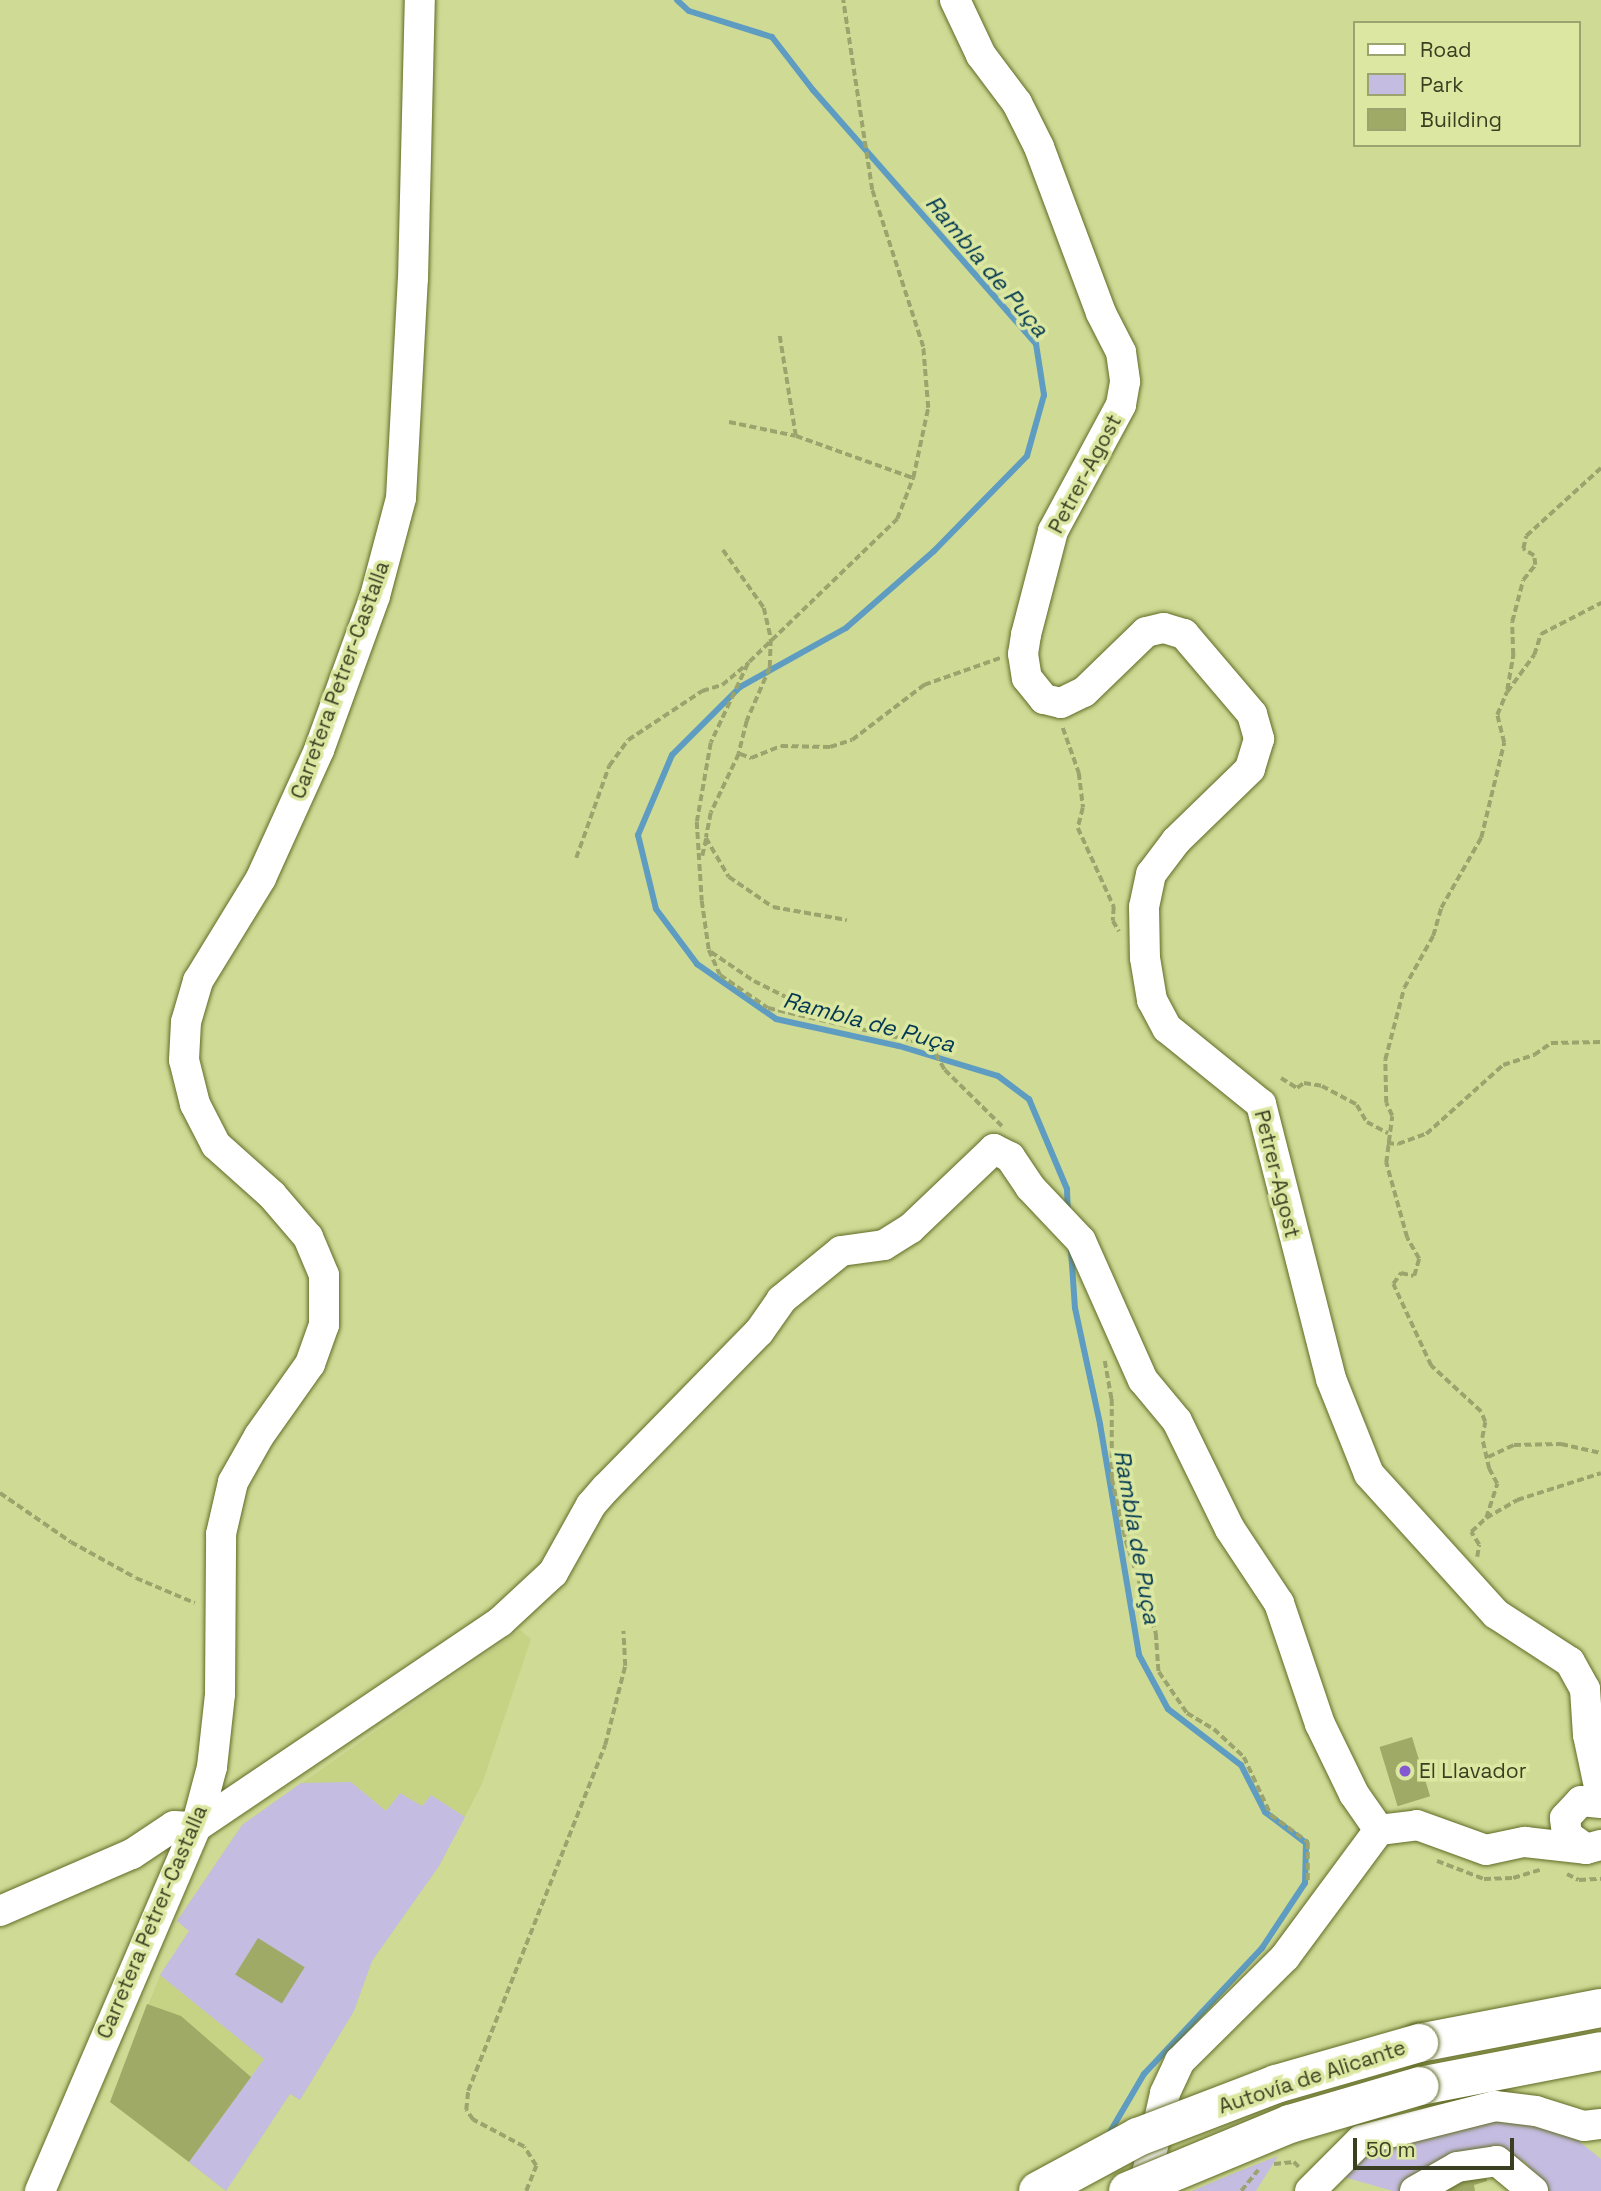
<!DOCTYPE html>
<meta charset="utf-8">
<style>
body{margin:0}
#map{position:relative;width:1601px;height:2191px;overflow:hidden;background:#cfdb95;font-family:"Space Grotesk",sans-serif}
div>[style]{position:absolute}
.built>*{inset:0;background:#c6d385}
.green>*{inset:0;background:#c5bce1}
.stream>*{height:6px;margin:-3px;padding:0 3px;transform-origin:3px;border-radius:3px;background:#5f9cc1}
.building>*{inset:0;background:#9faa66;transform-origin:0 0}
.path>*{height:3.5px;margin-top:-1.75px;transform-origin:0;background:repeating-linear-gradient(90deg,#9ba46d 0 7px,transparent 0 10.5px)}
.roads{filter:drop-shadow(0 0 2px #626b26) drop-shadow(0 0 2px #626b26)}
.minor>*{height:30px;margin:-15px;padding:0 15px;transform-origin:15px;border-radius:15px;background:#fff}
.highway>*{height:38px;margin:-19px;padding:0 19px;transform-origin:19px;border-radius:19px;background:#fff}
.bridges{filter:drop-shadow(0 0 2px #626b26) drop-shadow(0 0 2px #626b26)}
.highway-bridge>*{height:38px;margin:-19px;padding:0 19px;transform-origin:19px;border-radius:19px;background:#fff}
.dots>*{width:19px;height:19px;translate:-50% -50%;box-sizing:border-box;border:4px solid #dce8a1;border-radius:50%}
span{translate:-50% -50%;white-space:nowrap;text-align:center;line-height:1.15;-webkit-text-stroke:7px #dce8a1;paint-order:stroke}
.street-label{font-size:21px;color:#3a3f22}
.poi-label{font-size:21px;color:#3a3f22}
.left{translate:0 -50%;text-align:left}
.water-label{font-size:23px;color:#023852;font-style:italic}
.legend{position:absolute;left:1353px;top:21px;width:228px;height:126px;box-sizing:border-box;background:#dce8a1;border:2px solid #9ba46e;margin:0;padding:9px 12px;list-style:none;font-size:21px;color:#3a3f22}
.legend li{display:flex;align-items:center;gap:14px;height:35px}
.legend b{width:35px;border:2px solid #9ba46e}
.scale{position:absolute;left:1353px;top:2138px;width:161px;height:32px;box-sizing:border-box;border:4px solid #3a3f22;border-top:0;padding-left:9px;font-size:21px;line-height:24px;white-space:nowrap;color:#3a3f22;-webkit-text-stroke:5px #dce8a1;paint-order:stroke}
</style>
<div id="map">
<div class="built">
<i style="clip-path:polygon(520px 1630px,531px 1639px,482px 1784px,439px 1866px,372px 1961px,354px 2011px,300px 2100px,290px 2094px,226px 2191px,110px 2102px,160px 1975px,189px 1931px,177px 1921px,242px 1825px)"></i>
</div>
<div class="green">
<i style="clip-path:polygon(351px 1782px,386px 1811px,400px 1793px,422px 1806px,431px 1795px,465px 1817px,439px 1866px,372px 1961px,354px 2011px,300px 2100px,290px 2094px,226px 2191px,189px 2162px,264px 2059px,160px 1975px,189px 1931px,177px 1921px,242px 1825px,301px 1783px)"></i>
<i style="clip-path:polygon(1493px 2114px,1564px 2129px,1601px 2159px,1601px 2191px,1546px 2191px,1525px 2162px,1494px 2154px,1412px 2191px,1393px 2191px,1337px 2175px,1365px 2145px)"></i>
<i style="clip-path:polygon(1278px 2156px,1256px 2191px,1192px 2191px,1227px 2176px)"></i>
</div>
<div class="stream">
<i style="left:677px;top:0;width:16px;rotate:43deg"></i>
<i style="left:689px;top:11px;width:87px;rotate:17.4deg"></i>
<i style="left:772px;top:37px;width:67px;rotate:52.3deg"></i>
<i style="left:813px;top:90px;width:338px;rotate:48.7deg"></i>
<i style="left:1036px;top:344px;width:52px;rotate:81.1deg"></i>
<i style="left:1044px;top:395px;width:63px;rotate:105.6deg"></i>
<i style="left:1027px;top:456px;width:133px;rotate:134.4deg"></i>
<i style="left:934px;top:551px;width:117px;rotate:138.8deg"></i>
<i style="left:846px;top:628px;width:121px;rotate:150.9deg"></i>
<i style="left:740px;top:687px;width:96px;rotate:135deg"></i>
<i style="left:672px;top:755px;width:87px;rotate:113deg"></i>
<i style="left:638px;top:835px;width:76px;rotate:76.3deg"></i>
<i style="left:656px;top:909px;width:69px;rotate:53.3deg"></i>
<i style="left:697px;top:964px;width:96px;rotate:34.8deg"></i>
<i style="left:776px;top:1019px;width:126px;rotate:12.4deg"></i>
<i style="left:899px;top:1046px;width:103px;rotate:16.9deg"></i>
<i style="left:998px;top:1076px;width:39px;rotate:37deg"></i>
<i style="left:1029px;top:1099px;width:98px;rotate:67.1deg"></i>
<i style="left:1067px;top:1189px;width:23px;rotate:88deg"></i>
<i style="left:1071px;top:1250px;width:58px;rotate:86.1deg"></i>
<i style="left:1075px;top:1308px;width:119px;rotate:77.8deg"></i>
<i style="left:1100px;top:1424px;width:234px;rotate:80.4deg"></i>
<i style="left:1139px;top:1655px;width:61px;rotate:61.8deg"></i>
<i style="left:1168px;top:1709px;width:92px;rotate:37.5deg"></i>
<i style="left:1241px;top:1765px;width:53px;rotate:62.9deg"></i>
<i style="left:1265px;top:1812px;width:51px;rotate:37.1deg"></i>
<i style="left:1306px;top:1843px;width:40px;rotate:91.4deg"></i>
<i style="left:1305px;top:1883px;width:78px;rotate:123.5deg"></i>
<i style="left:1262px;top:1948px;width:173px;rotate:133.1deg"></i>
<i style="left:1144px;top:2074px;width:73px;rotate:120.4deg"></i>
</div>
<div class="building">
<i style="left:1412px;top:1737px;width:62px;height:34px;rotate:73deg"></i>
<i style="left:258px;top:1938px;width:55px;height:43px;rotate:32deg"></i>
<i style="clip-path:polygon(147px 2004px,181px 2016px,251px 2077px,189px 2162px,110px 2102px)"></i>
<i style="clip-path:polygon(1485px 2168px,1487px 2181px,1474px 2185px,1475px 2191px,1440px 2191px)"></i>
</div>
<div class="path">
<i style="left:780px;top:336px;width:101px;rotate:80.9deg"></i>
<i style="left:796px;top:436px;width:124px;rotate:19.7deg"></i>
<i style="left:729px;top:422px;width:68px;rotate:11.8deg"></i>
<i style="left:723px;top:550px;width:71px;rotate:54.7deg"></i>
<i style="left:764px;top:608px;width:32px;rotate:77deg"></i>
<i style="left:771px;top:639px;width:29px;rotate:92deg"></i>
<i style="left:770px;top:668px;width:58px;rotate:113.5deg"></i>
<i style="left:747px;top:721px;width:34px;rotate:104deg"></i>
<i style="left:739px;top:754px;width:65px;rotate:115.4deg"></i>
<i style="left:711px;top:813px;width:25px;rotate:101deg"></i>
<i style="left:706px;top:838px;width:45px;rotate:59.5deg"></i>
<i style="left:729px;top:877px;width:53px;rotate:34.3deg"></i>
<i style="left:773px;top:907px;width:75px;rotate:10deg"></i>
<i style="left:748px;top:664px;width:87px;rotate:115.1deg"></i>
<i style="left:711px;top:743px;width:80px;rotate:100deg"></i>
<i style="left:697px;top:822px;width:79px;rotate:86.4deg"></i>
<i style="left:702px;top:901px;width:49px;rotate:81.9deg"></i>
<i style="left:709px;top:950px;width:27px;rotate:66deg"></i>
<i style="left:720px;top:975px;width:58px;rotate:34.5deg"></i>
<i style="left:768px;top:1008px;width:167px;rotate:12.8deg"></i>
<i style="left:931px;top:1045px;width:29px;rotate:61deg"></i>
<i style="left:945px;top:1070px;width:80px;rotate:44.5deg"></i>
<i style="left:1507px;top:690px;width:36px;rotate:-80deg"></i>
<i style="left:1513px;top:655px;width:33px;rotate:-92deg"></i>
<i style="left:1512px;top:622px;width:43px;rotate:-75.3deg"></i>
<i style="left:1523px;top:580px;width:19px;rotate:-51deg"></i>
<i style="left:1535px;top:565px;width:9px;rotate:-96deg"></i>
<i style="left:1534px;top:556px;width:13px;rotate:-148deg"></i>
<i style="left:1523px;top:549px;width:13px;rotate:-77deg"></i>
<i style="left:1526px;top:536px;width:101px;rotate:-42.2deg"></i>
<i style="left:1063px;top:728px;width:48px;rotate:70.4deg"></i>
<i style="left:1079px;top:773px;width:35px;rotate:83deg"></i>
<i style="left:1083px;top:808px;width:21px;rotate:104deg"></i>
<i style="left:1078px;top:828px;width:87px;rotate:65.5deg"></i>
<i style="left:1114px;top:907px;width:14px;rotate:94deg"></i>
<i style="left:1113px;top:921px;width:12px;rotate:59deg"></i>
<i style="left:740px;top:754px;width:12px;rotate:20deg"></i>
<i style="left:751px;top:758px;width:32px;rotate:-22deg"></i>
<i style="left:781px;top:746px;width:49px;rotate:1.2deg"></i>
<i style="left:830px;top:747px;width:23px;rotate:-18deg"></i>
<i style="left:852px;top:740px;width:91px;rotate:-37.4deg"></i>
<i style="left:924px;top:685px;width:81px;rotate:-19.6deg"></i>
<i style="left:702px;top:856px;width:18px;rotate:-77deg"></i>
<i style="left:576px;top:858px;width:98px;rotate:-70.3deg"></i>
<i style="left:609px;top:766px;width:32px;rotate:-54deg"></i>
<i style="left:628px;top:740px;width:89px;rotate:-33.5deg"></i>
<i style="left:702px;top:691px;width:21px;rotate:-17deg"></i>
<i style="left:722px;top:685px;width:35px;rotate:-40deg"></i>
<i style="left:749px;top:662px;width:206px;rotate:-44deg"></i>
<i style="left:897px;top:519px;width:44px;rotate:-68.7deg"></i>
<i style="left:913px;top:478px;width:72px;rotate:-77.9deg"></i>
<i style="left:928px;top:408px;width:61px;rotate:-94.7deg"></i>
<i style="left:923px;top:347px;width:165px;rotate:-108deg"></i>
<i style="left:872px;top:190px;width:192px;rotate:-98.7deg"></i>
<i style="left:711px;top:952px;width:52px;rotate:34deg"></i>
<i style="left:754px;top:981px;width:94px;rotate:26.6deg"></i>
<i style="left:1281px;top:1078px;width:19px;rotate:32deg"></i>
<i style="left:1297px;top:1088px;width:9px;rotate:-36deg"></i>
<i style="left:1304px;top:1083px;width:18px;rotate:9deg"></i>
<i style="left:1322px;top:1086px;width:40px;rotate:28deg"></i>
<i style="left:1357px;top:1105px;width:20px;rotate:60deg"></i>
<i style="left:1367px;top:1122px;width:24px;rotate:28deg"></i>
<i style="left:1387px;top:1143px;width:11px;rotate:5deg"></i>
<i style="left:1398px;top:1144px;width:30px;rotate:-20deg"></i>
<i style="left:1426px;top:1134px;width:103px;rotate:-41.9deg"></i>
<i style="left:1503px;top:1065px;width:33px;rotate:-18deg"></i>
<i style="left:1534px;top:1055px;width:21px;rotate:-35deg"></i>
<i style="left:1551px;top:1043px;width:50px;rotate:-1.1deg"></i>
<i style="left:1105px;top:1361px;width:39px;rotate:80deg"></i>
<i style="left:1112px;top:1399px;width:80px;rotate:90deg"></i>
<i style="left:1112px;top:1479px;width:64px;rotate:77.3deg"></i>
<i style="left:1126px;top:1541px;width:97px;rotate:71.9deg"></i>
<i style="left:1156px;top:1633px;width:39px;rotate:86deg"></i>
<i style="left:1159px;top:1672px;width:50px;rotate:55.7deg"></i>
<i style="left:1187px;top:1713px;width:31px;rotate:31deg"></i>
<i style="left:1214px;top:1729px;width:41px;rotate:43deg"></i>
<i style="left:1244px;top:1757px;width:64px;rotate:65deg"></i>
<i style="left:1271px;top:1815px;width:46px;rotate:36.1deg"></i>
<i style="left:1308px;top:1842px;width:39px;rotate:90deg"></i>
<i style="left:1488px;top:1457px;width:29px;rotate:-25deg"></i>
<i style="left:1514px;top:1445px;width:47px;rotate:-1.2deg"></i>
<i style="left:1561px;top:1444px;width:41px;rotate:12.7deg"></i>
<i style="left:0;top:1493px;width:86px;rotate:34.6deg"></i>
<i style="left:71px;top:1542px;width:74px;rotate:29deg"></i>
<i style="left:136px;top:1578px;width:64px;rotate:23deg"></i>
<i style="left:1486px;top:1518px;width:36px;rotate:-30deg"></i>
<i style="left:1517px;top:1500px;width:88px;rotate:-17.8deg"></i>
<i style="left:1477px;top:1557px;width:12px;rotate:-81deg"></i>
<i style="left:1479px;top:1545px;width:15px;rotate:-122deg"></i>
<i style="left:1471px;top:1532px;width:21px;rotate:-43deg"></i>
<i style="left:1486px;top:1518px;width:36px;rotate:-72deg"></i>
<i style="left:1497px;top:1484px;width:17px;rotate:-118deg"></i>
<i style="left:1489px;top:1469px;width:32px;rotate:-103deg"></i>
<i style="left:1482px;top:1438px;width:16px;rotate:-79deg"></i>
<i style="left:1485px;top:1422px;width:11px;rotate:-112deg"></i>
<i style="left:1481px;top:1412px;width:68px;rotate:-137.4deg"></i>
<i style="left:1431px;top:1366px;width:90px;rotate:-114.9deg"></i>
<i style="left:1393px;top:1284px;width:14px;rotate:-54deg"></i>
<i style="left:1401px;top:1273px;width:13px;rotate:13deg"></i>
<i style="left:1414px;top:1276px;width:18px;rotate:-74deg"></i>
<i style="left:1419px;top:1259px;width:24px;rotate:-120deg"></i>
<i style="left:1407px;top:1238px;width:78px;rotate:-105.6deg"></i>
<i style="left:1386px;top:1163px;width:47px;rotate:-82.7deg"></i>
<i style="left:1392px;top:1116px;width:14px;rotate:-115deg"></i>
<i style="left:1386px;top:1103px;width:43px;rotate:-91.3deg"></i>
<i style="left:1385px;top:1060px;width:74px;rotate:-75.2deg"></i>
<i style="left:1404px;top:988px;width:60px;rotate:-60.9deg"></i>
<i style="left:1433px;top:936px;width:29px;rotate:-74deg"></i>
<i style="left:1441px;top:908px;width:81px;rotate:-60.3deg"></i>
<i style="left:1481px;top:838px;width:98px;rotate:-76.4deg"></i>
<i style="left:1504px;top:743px;width:29px;rotate:-104deg"></i>
<i style="left:1497px;top:715px;width:25px;rotate:-67deg"></i>
<i style="left:1507px;top:692px;width:46px;rotate:-53.9deg"></i>
<i style="left:1534px;top:655px;width:22px;rotate:-72deg"></i>
<i style="left:1541px;top:634px;width:68px;rotate:-27.3deg"></i>
<i style="left:1437px;top:1861px;width:50px;rotate:21deg"></i>
<i style="left:1484px;top:1879px;width:29px;rotate:-2deg"></i>
<i style="left:1513px;top:1878px;width:28px;rotate:-17deg"></i>
<i style="left:1567px;top:1874px;width:13px;rotate:27deg"></i>
<i style="left:1579px;top:1880px;width:22px;rotate:-3deg"></i>
<i style="left:1274px;top:2164px;width:20px;rotate:-6deg"></i>
<i style="left:1294px;top:2162px;width:7px;rotate:45deg"></i>
<i style="left:526px;top:2191px;width:27px;rotate:-68deg"></i>
<i style="left:536px;top:2166px;width:22px;rotate:-122deg"></i>
<i style="left:524px;top:2147px;width:58px;rotate:-152.1deg"></i>
<i style="left:473px;top:2120px;width:12px;rotate:-125deg"></i>
<i style="left:466px;top:2110px;width:19px;rotate:-84deg"></i>
<i style="left:468px;top:2091px;width:372px;rotate:-68.4deg"></i>
<i style="left:605px;top:1745px;width:81px;rotate:-75.8deg"></i>
<i style="left:625px;top:1666px;width:35px;rotate:-93deg"></i>
<i style="left:1241px;top:2191px;width:27px;rotate:-51deg"></i>
</div>
<div class="roads">
<div class="minor">
<i style="left:955px;top:0;width:61px;rotate:64.7deg"></i>
<i style="left:981px;top:55px;width:60px;rotate:53.1deg"></i>
<i style="left:1017px;top:103px;width:49px;rotate:63.4deg"></i>
<i style="left:1039px;top:147px;width:177px;rotate:69.5deg"></i>
<i style="left:1101px;top:313px;width:44px;rotate:62.9deg"></i>
<i style="left:1121px;top:352px;width:30px;rotate:82deg"></i>
<i style="left:1125px;top:382px;width:23px;rotate:100deg"></i>
<i style="left:1121px;top:405px;width:143px;rotate:118.4deg"></i>
<i style="left:1053px;top:531px;width:107px;rotate:104.6deg"></i>
<i style="left:1026px;top:635px;width:19px;rotate:99deg"></i>
<i style="left:1023px;top:654px;width:24px;rotate:81deg"></i>
<i style="left:1027px;top:678px;width:27px;rotate:51deg"></i>
<i style="left:1044px;top:699px;width:17px;rotate:13deg"></i>
<i style="left:1061px;top:703px;width:25px;rotate:-26deg"></i>
<i style="left:1084px;top:692px;width:86px;rotate:-44.1deg"></i>
<i style="left:1146px;top:632px;width:18px;rotate:-13deg"></i>
<i style="left:1164px;top:628px;width:21px;rotate:17deg"></i>
<i style="left:1184px;top:634px;width:105px;rotate:49.6deg"></i>
<i style="left:1252px;top:714px;width:26px;rotate:74deg"></i>
<i style="left:1259px;top:739px;width:31px;rotate:107deg"></i>
<i style="left:1250px;top:769px;width:103px;rotate:135.8deg"></i>
<i style="left:1176px;top:841px;width:41px;rotate:127.1deg"></i>
<i style="left:1151px;top:874px;width:34px;rotate:102deg"></i>
<i style="left:1144px;top:907px;width:51px;rotate:88.9deg"></i>
<i style="left:1145px;top:958px;width:43px;rotate:80.5deg"></i>
<i style="left:1152px;top:1000px;width:32px;rotate:62deg"></i>
<i style="left:1167px;top:1028px;width:121px;rotate:39deg"></i>
<i style="left:1261px;top:1104px;width:284px;rotate:75.7deg"></i>
<i style="left:1331px;top:1379px;width:102px;rotate:68.2deg"></i>
<i style="left:1369px;top:1474px;width:189px;rotate:47.8deg"></i>
<i style="left:1496px;top:1614px;width:88px;rotate:33deg"></i>
<i style="left:1570px;top:1662px;width:31px;rotate:61deg"></i>
<i style="left:1585px;top:1689px;width:46px;rotate:86.3deg"></i>
<i style="left:1588px;top:1735px;width:62px;rotate:78deg"></i>
<i style="left:1586px;top:1849px;width:24px;rotate:-144deg"></i>
<i style="left:1567px;top:1835px;width:17px;rotate:-97deg"></i>
<i style="left:1565px;top:1818px;width:23px;rotate:-47deg"></i>
<i style="left:1581px;top:1801px;width:20px;rotate:6deg"></i>
<i style="left:0;top:1911px;width:144px;rotate:-23.4deg"></i>
<i style="left:132px;top:1854px;width:50px;rotate:-33.7deg"></i>
<i style="left:174px;top:1826px;width:22px;rotate:3deg"></i>
<i style="left:196px;top:1827px;width:367px;rotate:-34deg"></i>
<i style="left:500px;top:1622px;width:72px;rotate:-42.8deg"></i>
<i style="left:553px;top:1573px;width:78px;rotate:-60.8deg"></i>
<i style="left:591px;top:1505px;width:23px;rotate:-49deg"></i>
<i style="left:606px;top:1488px;width:219px;rotate:-45.6deg"></i>
<i style="left:759px;top:1332px;width:39px;rotate:-55deg"></i>
<i style="left:781px;top:1300px;width:77px;rotate:-39.2deg"></i>
<i style="left:841px;top:1251px;width:43px;rotate:-7.9deg"></i>
<i style="left:884px;top:1245px;width:31px;rotate:-32deg"></i>
<i style="left:910px;top:1229px;width:116px;rotate:-43.6deg"></i>
<i style="left:994px;top:1149px;width:18px;rotate:27deg"></i>
<i style="left:1010px;top:1157px;width:36px;rotate:56deg"></i>
<i style="left:1030px;top:1187px;width:74px;rotate:46.6deg"></i>
<i style="left:1081px;top:1241px;width:152px;rotate:66deg"></i>
<i style="left:1143px;top:1380px;width:53px;rotate:50.3deg"></i>
<i style="left:1177px;top:1421px;width:120px;rotate:63.9deg"></i>
<i style="left:1230px;top:1529px;width:89px;rotate:56.5deg"></i>
<i style="left:1279px;top:1603px;width:128px;rotate:71.3deg"></i>
<i style="left:1320px;top:1724px;width:78px;rotate:64.1deg"></i>
<i style="left:1354px;top:1794px;width:44px;rotate:55.2deg"></i>
<i style="left:40px;top:2191px;width:396px;rotate:-66.8deg"></i>
<i style="left:196px;top:1827px;width:62px;rotate:-75.1deg"></i>
<i style="left:212px;top:1767px;width:73px;rotate:-83.7deg"></i>
<i style="left:220px;top:1694px;width:160px;rotate:-89.6deg"></i>
<i style="left:221px;top:1534px;width:53px;rotate:-77deg"></i>
<i style="left:233px;top:1482px;width:53px;rotate:-60.5deg"></i>
<i style="left:259px;top:1436px;width:88px;rotate:-54.7deg"></i>
<i style="left:310px;top:1364px;width:41px;rotate:-70.3deg"></i>
<i style="left:324px;top:1325px;width:50px;rotate:-90deg"></i>
<i style="left:324px;top:1275px;width:41px;rotate:-112.8deg"></i>
<i style="left:308px;top:1237px;width:55px;rotate:-130.6deg"></i>
<i style="left:272px;top:1195px;width:75px;rotate:-138.2deg"></i>
<i style="left:216px;top:1145px;width:46px;rotate:-117.1deg"></i>
<i style="left:195px;top:1104px;width:45px;rotate:-104deg"></i>
<i style="left:184px;top:1060px;width:38px;rotate:-87deg"></i>
<i style="left:186px;top:1022px;width:43px;rotate:-73.7deg"></i>
<i style="left:198px;top:981px;width:121px;rotate:-58.5deg"></i>
<i style="left:261px;top:878px;width:141px;rotate:-65.6deg"></i>
<i style="left:319px;top:750px;width:164px;rotate:-70deg"></i>
<i style="left:375px;top:596px;width:101px;rotate:-75.1deg"></i>
<i style="left:401px;top:498px;width:219px;rotate:-86.9deg"></i>
<i style="left:413px;top:279px;width:279px;rotate:-88.6deg"></i>
<i style="left:1143px;top:2191px;width:100px;rotate:-77.3deg"></i>
<i style="left:1165px;top:2093px;width:35px;rotate:-65deg"></i>
<i style="left:1180px;top:2061px;width:148px;rotate:-44.7deg"></i>
<i style="left:1285px;top:1957px;width:158px;rotate:-53.5deg"></i>
<i style="left:1379px;top:1830px;width:38px;rotate:-7deg"></i>
<i style="left:1417px;top:1825px;width:73px;rotate:19.9deg"></i>
<i style="left:1486px;top:1850px;width:40px;rotate:-12deg"></i>
<i style="left:1525px;top:1842px;width:61px;rotate:6.5deg"></i>
<i style="left:1586px;top:1849px;width:16px;rotate:-15deg"></i>
<i style="left:1310px;top:2191px;width:72px;rotate:-45deg"></i>
<i style="left:1361px;top:2140px;width:138px;rotate:-14.2deg"></i>
<i style="left:1495px;top:2106px;width:41px;rotate:7deg"></i>
<i style="left:1536px;top:2111px;width:50px;rotate:17.4deg"></i>
<i style="left:1584px;top:2126px;width:17px;rotate:-7deg"></i>
<i style="left:1415px;top:2191px;width:48px;rotate:-29.7deg"></i>
<i style="left:1457px;top:2167px;width:40px;rotate:-8.5deg"></i>
<i style="left:1497px;top:2161px;width:47px;rotate:39.8deg"></i>
</div>
<div class="highway">
<i style="left:1419px;top:2043px;width:185px;rotate:-10.9deg"></i>
<i style="left:1420px;top:2086px;width:184px;rotate:-10.9deg"></i>
</div>
</div>
<div class="bridges">
<div class="highway-bridge">
<i style="left:1038px;top:2191px;width:114px;rotate:-28.4deg"></i>
<i style="left:1138px;top:2137px;width:148px;rotate:-21deg"></i>
<i style="left:1276px;top:2084px;width:149px;rotate:-16deg"></i>
<i style="left:1128px;top:2191px;width:175px;rotate:-22.5deg"></i>
<i style="left:1290px;top:2124px;width:135px;rotate:-16.3deg"></i>
</div>
</div>
<div class="dots">
<i style="left:1405px;top:1771px;background:#8358d1"></i>
</div>
<div class="street-label">
<span style="left:1085px;top:474px;rotate:-62deg">Petrer-Agost</span>
<span style="left:340px;top:680px;rotate:-70deg">Carretera Petrer-Castalla</span>
<span style="left:1277px;top:1174px;rotate:76deg">Petrer-Agost</span>
<span style="left:152px;top:1922px;rotate:-67deg">Carretera Petrer-Castalla</span>
<span style="left:1312px;top:2077px;rotate:-18deg">Autovía de Alicante</span>
</div>
<div class="poi-label">
<span class="left" style="left:1419px;top:1771px">El Llavador</span>
</div>
<div class="water-label">
<span style="left:987px;top:266px;rotate:50deg">Rambla de Puça</span>
<span style="left:869px;top:1022px;rotate:15deg">Rambla de Puça</span>
<span style="left:1137px;top:1537px;rotate:80deg">Rambla de Puça</span>
</div>
<ul class="legend">
<li><b style="height:9px;background:#fff"></b>Road</li>
<li><b style="height:19px;background:#c5bce1"></b>Park</li>
<li><b style="height:19px;background:#9faa66"></b>Building</li>
</ul>
<div class="scale">50 m</div>
</div>
